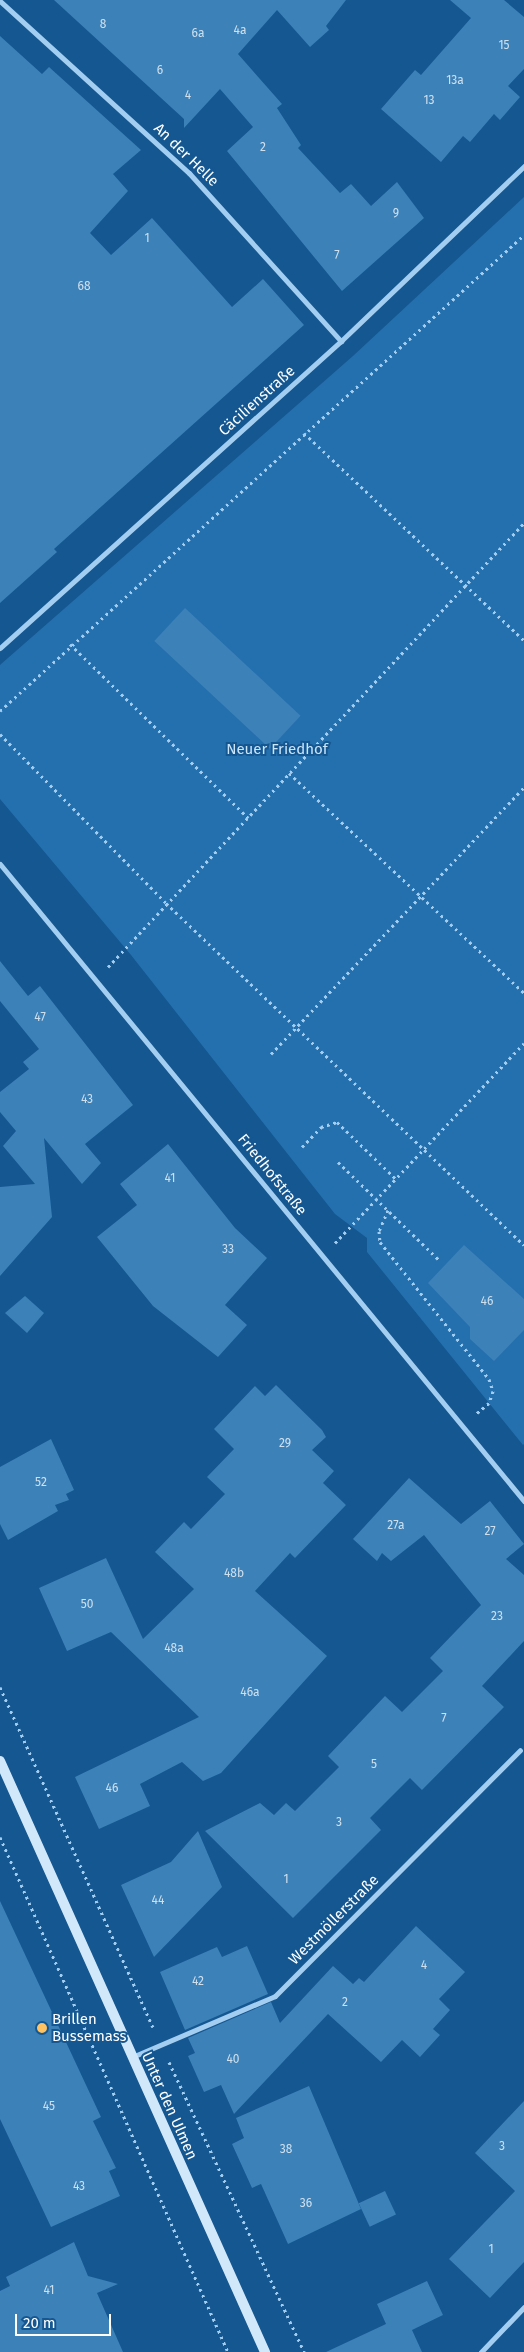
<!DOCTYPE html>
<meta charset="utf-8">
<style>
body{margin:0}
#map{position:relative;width:524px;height:2352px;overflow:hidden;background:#155791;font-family:"Fira Sans",sans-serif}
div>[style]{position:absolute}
.green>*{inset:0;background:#2470ae}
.building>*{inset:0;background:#3d81b9;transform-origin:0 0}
.path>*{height:3px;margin-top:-1.5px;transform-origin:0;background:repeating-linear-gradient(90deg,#a3cef1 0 2.5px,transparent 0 6.5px)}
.street>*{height:5px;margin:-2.5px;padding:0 2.5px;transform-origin:2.5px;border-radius:2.5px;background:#a3cef1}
.secondary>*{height:10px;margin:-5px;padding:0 5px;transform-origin:5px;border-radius:5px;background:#d1e8fb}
.dots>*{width:14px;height:14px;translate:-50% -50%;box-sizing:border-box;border:2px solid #155791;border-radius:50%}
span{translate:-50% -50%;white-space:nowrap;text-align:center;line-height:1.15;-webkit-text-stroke:4px #155791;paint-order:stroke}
.number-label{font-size:12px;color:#cee0ee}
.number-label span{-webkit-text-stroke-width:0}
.street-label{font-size:15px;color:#fff}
.park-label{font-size:15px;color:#cae5fc}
.poi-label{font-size:15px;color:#fff}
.left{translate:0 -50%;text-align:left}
.scale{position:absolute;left:15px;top:2314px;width:96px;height:22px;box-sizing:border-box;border:2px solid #fff;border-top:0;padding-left:6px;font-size:15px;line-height:18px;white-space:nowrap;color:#fff;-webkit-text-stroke:4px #155791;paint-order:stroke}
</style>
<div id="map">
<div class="green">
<i style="clip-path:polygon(524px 197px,524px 1444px,523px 1445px,367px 1252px,367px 1238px,335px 1214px,131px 955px,0 799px,0 665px,353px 356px)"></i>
</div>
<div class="building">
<i style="clip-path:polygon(54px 0,346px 0,326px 26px,329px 30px,310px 47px,277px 10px,238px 54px,282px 104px,277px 108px,301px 145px,298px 148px,340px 193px,351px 184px,371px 206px,397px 182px,424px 218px,342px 291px,227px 151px,253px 127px,220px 89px,184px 128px,184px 119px)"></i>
<i style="clip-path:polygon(450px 0,504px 0,524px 17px,524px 69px,508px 86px,520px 97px,500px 120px,494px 114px,470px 142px,463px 136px,441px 162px,381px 109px,415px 70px,421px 75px,471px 18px)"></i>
<i style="clip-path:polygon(0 36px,42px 74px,49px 67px,141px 150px,113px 174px,128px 191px,90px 233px,111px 255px,152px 218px,232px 307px,263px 279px,304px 325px,54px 549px,57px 552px,0 603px)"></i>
<i style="left:185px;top:608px;width:158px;height:45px;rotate:43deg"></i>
<i style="clip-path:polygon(0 961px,28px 996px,40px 986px,133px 1105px,85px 1144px,101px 1163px,82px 1184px,44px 1138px,52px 1217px,0 1276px,0 1187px,35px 1184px,3px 1146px,16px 1131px,0 1112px,0 1092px,29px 1069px,23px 1062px,39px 1049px,0 1001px)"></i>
<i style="clip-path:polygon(168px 1144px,235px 1228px,267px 1258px,225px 1305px,247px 1325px,218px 1357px,153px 1306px,97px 1237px,137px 1205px,120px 1184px)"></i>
<i style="clip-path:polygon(464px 1245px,524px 1299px,524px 1330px,494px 1361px,470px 1339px,470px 1327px,428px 1283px)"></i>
<i style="clip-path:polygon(25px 1296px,44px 1313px,27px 1333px,5px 1313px)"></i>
<i style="clip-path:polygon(276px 1385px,322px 1430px,326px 1437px,312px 1450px,334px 1471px,323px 1483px,346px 1505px,295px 1558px,290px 1553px,255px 1591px,327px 1656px,221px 1773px,203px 1781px,182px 1762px,140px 1784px,150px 1806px,99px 1829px,75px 1777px,199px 1717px,111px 1632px,67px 1651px,39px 1588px,106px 1558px,143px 1639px,194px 1589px,155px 1552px,184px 1522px,191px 1529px,225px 1494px,207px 1477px,234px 1449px,214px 1429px,255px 1386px,265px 1396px)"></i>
<i style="clip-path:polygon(51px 1439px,74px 1490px,66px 1494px,69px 1500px,55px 1505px,58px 1511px,8px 1540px,0 1524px,0 1467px)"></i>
<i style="clip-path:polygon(409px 1478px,461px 1524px,490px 1501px,524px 1544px,506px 1559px,524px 1575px,524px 1641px,482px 1686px,504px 1707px,422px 1790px,410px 1778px,370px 1818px,381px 1830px,293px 1918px,205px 1831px,260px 1803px,274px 1815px,286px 1803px,295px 1811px,339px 1767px,328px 1756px,385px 1696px,402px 1712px,443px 1671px,430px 1658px,481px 1605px,424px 1535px,391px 1561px,382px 1553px,377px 1561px,353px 1539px)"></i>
<i style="clip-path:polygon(198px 1831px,222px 1887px,154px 1957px,121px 1885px,171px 1862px)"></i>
<i style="clip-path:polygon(0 1901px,101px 2117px,93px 2121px,116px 2168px,109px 2171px,120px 2196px,51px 2227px,0 2119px)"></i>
<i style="clip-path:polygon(416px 1926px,465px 1972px,439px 1999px,450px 2010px,433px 2029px,440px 2035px,420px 2057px,402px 2040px,381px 2062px,328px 2014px,234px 2114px,221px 2085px,204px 2092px,188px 2056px,195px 2053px,188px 2038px,271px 2002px,280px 2023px,333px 1966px,353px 1984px,359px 1978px,364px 1982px)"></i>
<i style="clip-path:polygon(247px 1946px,268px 1994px,185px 2030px,160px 1972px,217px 1947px,222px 1957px)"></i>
<i style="clip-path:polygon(309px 2086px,361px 2209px,288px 2244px,261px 2184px,252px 2188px,232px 2144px,244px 2138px,236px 2118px)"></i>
<i style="clip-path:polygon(524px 2101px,524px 2262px,490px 2298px,449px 2259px,515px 2191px,475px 2153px)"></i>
<i style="left:385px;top:2191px;width:26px;height:29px;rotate:65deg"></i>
<i style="clip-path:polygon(74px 2242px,88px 2276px,118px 2284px,97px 2293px,123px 2352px,0 2352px,0 2291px,10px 2286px,6px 2277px)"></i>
<i style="clip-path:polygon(427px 2281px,443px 2315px,412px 2330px,422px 2352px,326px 2352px,386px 2324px,377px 2304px)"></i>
</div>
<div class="path">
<i style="left:304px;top:433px;width:302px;rotate:43.3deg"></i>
<i style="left:70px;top:644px;width:249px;rotate:44.3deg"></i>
<i style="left:0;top:711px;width:708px;rotate:-42.25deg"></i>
<i style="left:0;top:734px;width:237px;rotate:45.5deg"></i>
<i style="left:166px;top:903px;width:495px;rotate:43.7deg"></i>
<i style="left:289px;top:773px;width:322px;rotate:43.1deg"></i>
<i style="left:108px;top:967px;width:608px;rotate:-46.86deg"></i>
<i style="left:271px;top:1054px;width:368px;rotate:-46.5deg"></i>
<i style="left:302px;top:1147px;width:28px;rotate:-46deg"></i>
<i style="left:321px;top:1127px;width:17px;rotate:-17deg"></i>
<i style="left:337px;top:1122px;width:82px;rotate:44deg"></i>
<i style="left:338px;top:1162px;width:141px;rotate:44.1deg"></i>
<i style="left:388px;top:1210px;width:23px;rotate:113deg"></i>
<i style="left:379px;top:1231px;width:11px;rotate:85deg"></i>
<i style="left:380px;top:1242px;width:175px;rotate:51.5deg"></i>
<i style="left:489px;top:1379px;width:13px;rotate:72deg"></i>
<i style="left:493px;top:1391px;width:13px;rotate:108deg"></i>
<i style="left:489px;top:1403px;width:17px;rotate:140deg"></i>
<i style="left:335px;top:1243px;width:275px;rotate:-46.6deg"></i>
<i style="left:0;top:1687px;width:373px;rotate:65.8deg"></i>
<i style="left:0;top:1837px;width:563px;rotate:66.12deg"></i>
<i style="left:169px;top:2062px;width:320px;rotate:65deg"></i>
</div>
<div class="street">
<i style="left:0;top:1px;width:256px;rotate:42.3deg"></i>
<i style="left:189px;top:173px;width:227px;rotate:47.9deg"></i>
<i style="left:0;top:648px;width:459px;rotate:-42deg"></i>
<i style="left:341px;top:341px;width:253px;rotate:-43.7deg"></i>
<i style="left:0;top:864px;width:825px;rotate:50.56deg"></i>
<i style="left:132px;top:2057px;width:155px;rotate:-23.1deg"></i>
<i style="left:275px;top:1996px;width:347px;rotate:-45.1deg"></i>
<i style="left:481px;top:2352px;width:62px;rotate:-46.3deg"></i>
</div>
<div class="secondary">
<i style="left:0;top:1761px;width:648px;rotate:65.85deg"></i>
</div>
<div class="dots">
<i style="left:42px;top:2028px;background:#ffc363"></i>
</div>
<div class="number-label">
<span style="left:103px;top:25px">8</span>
<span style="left:240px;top:31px">4a</span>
<span style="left:198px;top:34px">6a</span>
<span style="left:504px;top:46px">15</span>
<span style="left:160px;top:71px">6</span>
<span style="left:455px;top:81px">13a</span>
<span style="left:188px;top:96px">4</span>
<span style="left:429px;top:101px">13</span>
<span style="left:263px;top:148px">2</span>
<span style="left:396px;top:214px">9</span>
<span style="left:147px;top:239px">1</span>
<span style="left:337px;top:256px">7</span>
<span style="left:84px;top:287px">68</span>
<span style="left:40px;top:1018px">47</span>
<span style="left:87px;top:1100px">43</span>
<span style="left:170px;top:1179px">41</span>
<span style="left:228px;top:1250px">33</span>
<span style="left:487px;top:1302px">46</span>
<span style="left:285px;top:1444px">29</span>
<span style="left:41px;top:1483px">52</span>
<span style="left:396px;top:1526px">27a</span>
<span style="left:490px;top:1532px">27</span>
<span style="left:234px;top:1574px">48b</span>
<span style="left:87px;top:1605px">50</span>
<span style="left:497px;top:1617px">23</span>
<span style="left:174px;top:1649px">48a</span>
<span style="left:250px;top:1693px">46a</span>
<span style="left:444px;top:1719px">7</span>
<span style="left:374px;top:1765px">5</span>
<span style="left:112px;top:1789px">46</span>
<span style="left:339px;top:1823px">3</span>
<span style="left:286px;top:1880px">1</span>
<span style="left:158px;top:1901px">44</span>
<span style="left:424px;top:1966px">4</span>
<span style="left:198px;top:1982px">42</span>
<span style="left:345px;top:2003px">2</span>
<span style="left:233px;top:2060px">40</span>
<span style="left:49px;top:2107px">45</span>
<span style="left:502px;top:2147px">3</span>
<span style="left:286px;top:2150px">38</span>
<span style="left:79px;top:2187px">43</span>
<span style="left:306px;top:2204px">36</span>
<span style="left:491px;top:2250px">1</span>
<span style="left:49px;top:2291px">41</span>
</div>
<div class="street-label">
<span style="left:186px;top:155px;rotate:44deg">An der Helle</span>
<span style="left:257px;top:401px;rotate:-42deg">Cäcilienstraße</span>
<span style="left:272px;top:1175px;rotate:51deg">Friedhofstraße</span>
<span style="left:334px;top:1920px;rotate:-45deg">Westmöllerstraße</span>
<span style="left:169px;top:2106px;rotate:66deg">Unter den Ulmen</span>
</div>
<div class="park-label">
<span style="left:277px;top:750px">Neuer Friedhof</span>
</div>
<div class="poi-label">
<span class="left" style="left:52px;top:2028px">Brillen<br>Bussemass</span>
</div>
<div class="scale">20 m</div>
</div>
